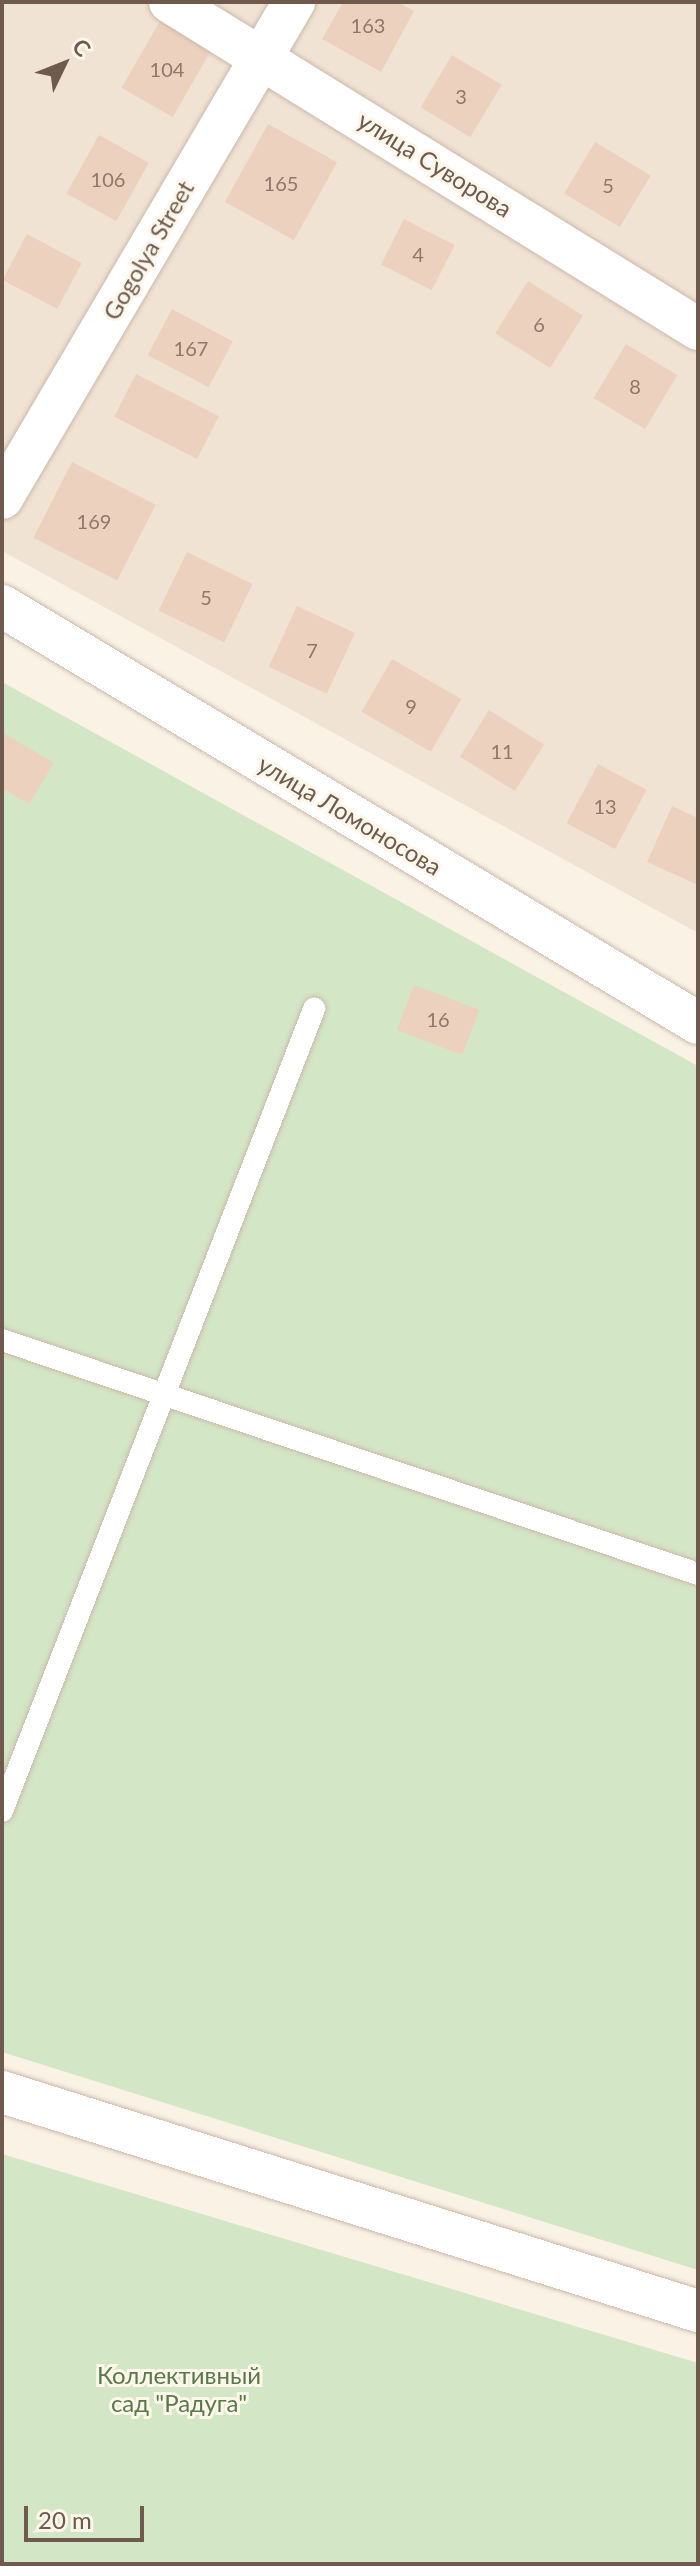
<!DOCTYPE html>
<meta charset="utf-8">
<style>
body{margin:0}
#map{position:relative;width:700px;height:2566px;overflow:hidden;background:#faf2e5;font-family:Lato,sans-serif}
div>[style]{position:absolute}
.residential>*{inset:0;background:#f1e3d4}
.green>*{inset:0;background:#d3e6c5}
.building>*{inset:0;background:#edd1bf;transform-origin:0 0}
.roads{filter:drop-shadow(0 0 2px #cab9ac) drop-shadow(0 0 2px #cab9ac)}
.lane>*{height:22px;margin:-11px;padding:0 11px;transform-origin:11px;border-radius:11px;background:#fff}
.street>*{height:42px;margin:-21px;padding:0 21px;transform-origin:21px;border-radius:21px;background:#fff}
span{translate:-50% -50%;white-space:nowrap;text-align:center;line-height:1.15;-webkit-text-stroke:6px #fdf6eb;paint-order:stroke}
.number-label{font-size:20px;color:#8f776a}
.number-label span{-webkit-text-stroke-width:0}
.street-label{font-size:24px;color:#70594d}
.park-label{font-size:24px;color:#587a49}
.frame{position:absolute;inset:0;border:4px solid #70594d;pointer-events:none}
.north{position:absolute;left:24px;top:24px;width:80px;height:80px;-webkit-text-stroke:6px #fdf6eb;paint-order:stroke;rotate:47deg;font-size:22px;font-weight:700;line-height:32px;text-align:center;color:#70594d}
.north::after{content:'';display:block;margin:auto;width:28px;height:36px;background:#70594d;clip-path:polygon(50% 0,100% 100%,50% 72%,0 100%)}
.scale{position:absolute;left:24px;top:2506px;width:120px;height:36px;box-sizing:border-box;border:4px solid #70594d;border-top:0;padding-left:10px;font-size:24px;line-height:28px;white-space:nowrap;color:#70594d;-webkit-text-stroke:6px #fdf6eb;paint-order:stroke}
</style>
<div id="map">
<div class="residential">
<i style="clip-path:polygon(2px 2px,698px 2px,698px 933px,2px 551px)"></i>
</div>
<div class="green">
<i style="clip-path:polygon(2px 682px,698px 1066px,698px 2270px,2px 2052px)"></i>
<i style="clip-path:polygon(2px 2154px,698px 2363px,698px 2564px,2px 2564px)"></i>
</div>
<div class="building">
<i style="clip-path:polygon(343px 2px,398px 2px,414px 11px,381px 72px,322px 39px)"></i>
<i style="left:160px;top:21px;width:59px;height:77px;rotate:30deg"></i>
<i style="left:452px;top:55px;width:58px;height:61px;rotate:31deg"></i>
<i style="left:268px;top:124px;width:79px;height:89px;rotate:29deg"></i>
<i style="left:99px;top:135px;width:57px;height:67px;rotate:29deg"></i>
<i style="left:595px;top:142px;width:65px;height:60px;rotate:31deg"></i>
<i style="left:404px;top:219px;width:57px;height:51px;rotate:27deg"></i>
<i style="left:27px;top:234px;width:62px;height:52px;rotate:28deg"></i>
<i style="left:528px;top:281px;width:65px;height:62px;rotate:32deg"></i>
<i style="left:172px;top:309px;width:69px;height:52px;rotate:28deg"></i>
<i style="left:626px;top:344px;width:60px;height:63px;rotate:31deg"></i>
<i style="left:136px;top:374px;width:93px;height:48px;rotate:27deg"></i>
<i style="left:72px;top:462px;width:94px;height:85px;rotate:27deg"></i>
<i style="left:187px;top:552px;width:73px;height:65px;rotate:26deg"></i>
<i style="left:297px;top:606px;width:64px;height:67px;rotate:25deg"></i>
<i style="left:392px;top:659px;width:80px;height:61px;rotate:30deg"></i>
<i style="left:489px;top:710px;width:65px;height:55px;rotate:32deg"></i>
<i style="clip-path:polygon(2px 732px,54px 763px,29px 804px,2px 788px)"></i>
<i style="left:598px;top:764px;width:55px;height:67px;rotate:28deg"></i>
<i style="clip-path:polygon(672px 806px,698px 818px,698px 885px,647px 862px)"></i>
<i style="left:414px;top:985px;width:70px;height:48px;rotate:21deg"></i>
</div>
<div class="roads">
<div class="lane">
<i style="left:2px;top:1340px;width:734px;rotate:18.58deg"></i>
<i style="left:2px;top:1811px;width:861px;rotate:-68.74deg"></i>
</div>
<div class="street">
<i style="left:170px;top:2px;width:621px;rotate:31.77deg"></i>
<i style="left:2px;top:498px;width:576px;rotate:-59.51deg"></i>
<i style="left:2px;top:606px;width:811px;rotate:30.93deg"></i>
<i style="left:2px;top:2092px;width:730px;rotate:17.47deg"></i>
</div>
</div>
<div class="number-label">
<span style="left:368px;top:25px">163</span>
<span style="left:167px;top:69px">104</span>
<span style="left:461px;top:96px">3</span>
<span style="left:108px;top:179px">106</span>
<span style="left:281px;top:183px">165</span>
<span style="left:608px;top:185px">5</span>
<span style="left:418px;top:254px">4</span>
<span style="left:539px;top:324px">6</span>
<span style="left:191px;top:348px">167</span>
<span style="left:635px;top:386px">8</span>
<span style="left:94px;top:521px">169</span>
<span style="left:206px;top:597px">5</span>
<span style="left:312px;top:650px">7</span>
<span style="left:411px;top:706px">9</span>
<span style="left:502px;top:751px">11</span>
<span style="left:605px;top:806px">13</span>
<span style="left:438px;top:1019px">16</span>
</div>
<div class="street-label">
<span style="left:435px;top:164px;rotate:32deg">улица Суворова</span>
<span style="left:148px;top:250px;rotate:-60deg">Gogolya Street</span>
<span style="left:350px;top:815px;rotate:31deg">улица Ломоносова</span>
</div>
<div class="park-label">
<span style="left:179px;top:2389px">Коллективный<br>сад "Радуга"</span>
</div>
<div class="frame"></div>
<div class="north">С</div>
<div class="scale">20 m</div>
</div>
